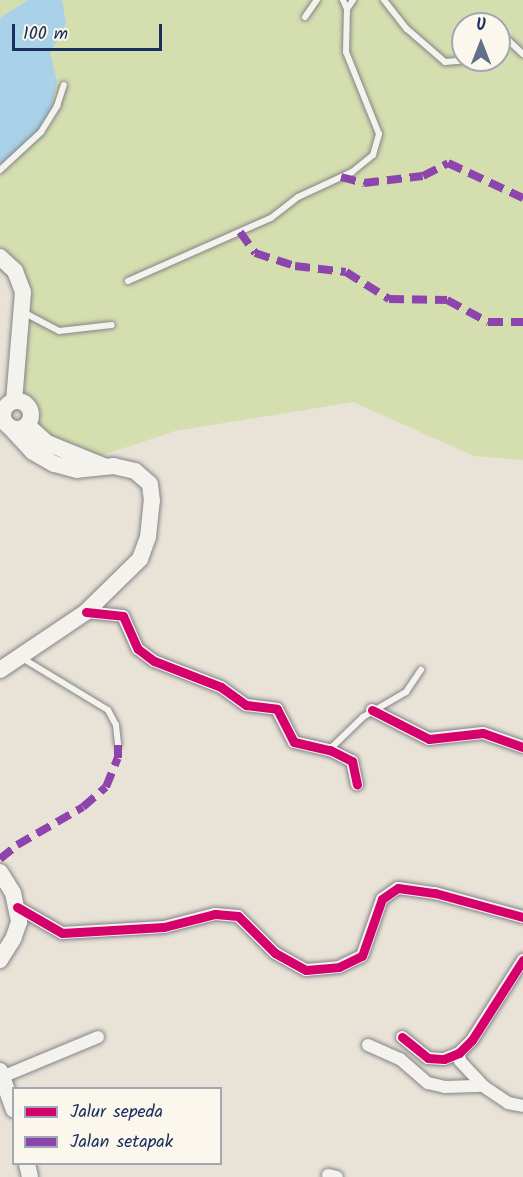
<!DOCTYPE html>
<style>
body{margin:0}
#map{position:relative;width:523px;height:1177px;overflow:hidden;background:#e8e2d7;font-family:Kalam,sans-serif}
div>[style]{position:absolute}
.green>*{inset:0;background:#d5deaf}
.water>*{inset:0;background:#a9d1e7}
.roads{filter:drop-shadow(0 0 2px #838488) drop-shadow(0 0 2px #838488)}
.service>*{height:6px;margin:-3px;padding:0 3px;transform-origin:3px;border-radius:3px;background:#f4f2ed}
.minor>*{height:12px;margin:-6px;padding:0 6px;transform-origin:6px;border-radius:6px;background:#f4f2ed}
.secondary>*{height:16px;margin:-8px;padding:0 8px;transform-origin:8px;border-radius:8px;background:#f4f2ed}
.secondary>.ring{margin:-8px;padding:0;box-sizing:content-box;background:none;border:16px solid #f4f2ed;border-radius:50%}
.quiet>*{height:8px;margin-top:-4px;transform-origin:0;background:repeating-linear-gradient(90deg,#8e44ad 0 15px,transparent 0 23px)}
.cycleway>*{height:9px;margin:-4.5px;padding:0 4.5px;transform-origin:4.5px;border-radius:4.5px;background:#d6006c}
span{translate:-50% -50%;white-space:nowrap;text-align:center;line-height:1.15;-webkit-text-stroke:5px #fbf7ec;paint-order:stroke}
.legend{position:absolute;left:12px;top:1087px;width:210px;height:78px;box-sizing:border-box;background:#fbf7ec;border:2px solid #a1a7b3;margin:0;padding:8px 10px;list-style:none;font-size:18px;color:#1b2f5e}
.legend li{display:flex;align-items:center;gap:12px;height:30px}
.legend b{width:30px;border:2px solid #a1a7b3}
.north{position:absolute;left:451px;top:12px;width:60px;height:60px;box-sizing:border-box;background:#fbf7ec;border:2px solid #a1a7b3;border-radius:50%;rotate:0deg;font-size:16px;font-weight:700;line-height:24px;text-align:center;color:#1b2f5e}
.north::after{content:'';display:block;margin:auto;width:21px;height:27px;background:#636e88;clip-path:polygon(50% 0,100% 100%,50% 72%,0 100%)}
.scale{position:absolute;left:12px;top:24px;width:150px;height:27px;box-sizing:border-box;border:3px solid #1b2f5e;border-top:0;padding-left:8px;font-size:18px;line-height:21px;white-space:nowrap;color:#1b2f5e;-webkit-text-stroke:4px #fbf7ec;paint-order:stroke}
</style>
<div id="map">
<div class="green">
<i style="clip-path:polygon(evenodd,0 0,523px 0,523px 460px,474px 456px,353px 402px,175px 431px,79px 463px,43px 451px,20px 395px,23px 286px,0 272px,0 0,463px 24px,499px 24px,499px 60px,463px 60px,463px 24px)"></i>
</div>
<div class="water">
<i style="clip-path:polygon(28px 0,62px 0,66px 23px,50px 53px,57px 81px,50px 114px,33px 141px,0 166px,0 18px)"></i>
</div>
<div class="roads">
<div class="service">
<i style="left:384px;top:0;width:37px;rotate:52deg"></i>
<i style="left:407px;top:29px;width:50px;rotate:41deg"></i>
<i style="left:445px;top:62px;width:21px;rotate:-5deg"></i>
<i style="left:347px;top:9px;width:11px;rotate:-56deg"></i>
<i style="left:305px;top:17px;width:21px;rotate:-55deg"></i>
<i style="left:499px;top:39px;width:10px;rotate:11deg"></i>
<i style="left:509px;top:41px;width:19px;rotate:43deg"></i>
<i style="left:0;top:170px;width:56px;rotate:-42.8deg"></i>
<i style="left:41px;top:132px;width:31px;rotate:-58deg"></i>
<i style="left:57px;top:106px;width:22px;rotate:-72deg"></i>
<i style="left:128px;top:281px;width:156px;rotate:-23.8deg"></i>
<i style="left:271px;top:218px;width:34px;rotate:-38deg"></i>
<i style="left:298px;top:197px;width:60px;rotate:-24.8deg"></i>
<i style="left:352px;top:172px;width:27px;rotate:-39deg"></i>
<i style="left:373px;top:155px;width:22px;rotate:-74deg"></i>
<i style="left:379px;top:134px;width:88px;rotate:-111.9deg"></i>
<i style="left:346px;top:52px;width:43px;rotate:-88.7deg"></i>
<i style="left:347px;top:9px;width:10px;rotate:-114deg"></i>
<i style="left:23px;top:312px;width:41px;rotate:27.8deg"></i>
<i style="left:59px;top:331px;width:53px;rotate:-6.5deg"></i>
<i style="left:22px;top:658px;width:100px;rotate:31.2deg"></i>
<i style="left:108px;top:710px;width:17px;rotate:62deg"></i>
<i style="left:116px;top:725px;width:20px;rotate:84deg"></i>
<i style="left:330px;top:749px;width:46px;rotate:-44.1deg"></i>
<i style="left:363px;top:717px;width:50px;rotate:-30.2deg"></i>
<i style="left:406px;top:692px;width:27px;rotate:-56deg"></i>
</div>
<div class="minor">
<i style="left:86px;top:612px;width:37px;rotate:6deg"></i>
<i style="left:123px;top:616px;width:36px;rotate:66deg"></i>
<i style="left:138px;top:649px;width:20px;rotate:37deg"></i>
<i style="left:154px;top:661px;width:72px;rotate:21.2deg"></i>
<i style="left:221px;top:687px;width:31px;rotate:36deg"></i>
<i style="left:246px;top:705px;width:31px;rotate:7deg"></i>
<i style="left:277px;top:709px;width:37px;rotate:63deg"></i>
<i style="left:294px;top:742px;width:37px;rotate:13deg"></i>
<i style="left:330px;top:750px;width:25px;rotate:27deg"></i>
<i style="left:352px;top:761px;width:24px;rotate:78deg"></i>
<i style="left:372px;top:710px;width:64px;rotate:27deg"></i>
<i style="left:429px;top:739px;width:54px;rotate:-6.3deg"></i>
<i style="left:483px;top:733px;width:42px;rotate:19.3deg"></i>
<i style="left:17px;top:907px;width:52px;rotate:30deg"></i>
<i style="left:62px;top:933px;width:102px;rotate:-3.4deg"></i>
<i style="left:164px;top:927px;width:53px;rotate:-14.3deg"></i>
<i style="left:215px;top:914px;width:23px;rotate:5deg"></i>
<i style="left:238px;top:916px;width:52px;rotate:45deg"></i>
<i style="left:275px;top:953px;width:35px;rotate:29deg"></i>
<i style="left:306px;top:970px;width:33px;rotate:-5deg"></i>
<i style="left:339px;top:967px;width:25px;rotate:-26deg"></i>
<i style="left:362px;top:956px;width:60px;rotate:-70.7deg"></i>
<i style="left:382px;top:899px;width:19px;rotate:-35deg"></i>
<i style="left:398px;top:888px;width:37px;rotate:8deg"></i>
<i style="left:435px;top:893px;width:91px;rotate:15.3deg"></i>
<i style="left:402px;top:1037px;width:33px;rotate:39deg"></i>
<i style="left:428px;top:1058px;width:16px;rotate:4deg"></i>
<i style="left:444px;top:1059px;width:16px;rotate:-22deg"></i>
<i style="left:459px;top:1053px;width:18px;rotate:-45deg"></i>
<i style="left:472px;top:1040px;width:95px;rotate:-57.5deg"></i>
<i style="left:368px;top:1045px;width:35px;rotate:24deg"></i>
<i style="left:400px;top:1059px;width:37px;rotate:41deg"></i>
<i style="left:428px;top:1083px;width:17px;rotate:13deg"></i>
<i style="left:445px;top:1087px;width:38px;rotate:-2deg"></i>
<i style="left:459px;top:1053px;width:8px;rotate:83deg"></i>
<i style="left:460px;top:1061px;width:34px;rotate:47deg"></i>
<i style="left:483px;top:1086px;width:30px;rotate:34deg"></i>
<i style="left:508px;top:1103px;width:15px;rotate:11deg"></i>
<i style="left:2px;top:1077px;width:104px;rotate:-22.6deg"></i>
<i style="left:328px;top:1175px;width:9px;rotate:13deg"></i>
</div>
<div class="secondary">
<i style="left:0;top:257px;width:21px;rotate:43deg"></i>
<i style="left:15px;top:271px;width:22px;rotate:69deg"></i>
<i style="left:23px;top:292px;width:109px;rotate:94.7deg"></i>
<i class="ring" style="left:3px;top:401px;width:12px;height:12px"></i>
<i style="left:27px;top:425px;width:27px;rotate:42deg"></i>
<i style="left:47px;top:443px;width:61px;rotate:22deg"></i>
<i style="left:0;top:670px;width:104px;rotate:-34deg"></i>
<i style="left:86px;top:612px;width:76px;rotate:-44.5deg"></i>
<i style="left:140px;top:559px;width:23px;rotate:-70deg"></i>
<i style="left:148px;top:537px;width:36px;rotate:-84deg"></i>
<i style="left:152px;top:501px;width:17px;rotate:-97deg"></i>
<i style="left:150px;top:484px;width:20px;rotate:-139deg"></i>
<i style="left:135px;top:471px;width:22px;rotate:-167deg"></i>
<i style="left:114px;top:466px;width:37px;rotate:174deg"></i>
<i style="left:77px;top:470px;width:24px;rotate:-165deg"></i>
<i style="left:54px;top:464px;width:24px;rotate:-150deg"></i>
<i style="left:33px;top:452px;width:35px;rotate:-133deg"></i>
<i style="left:0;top:872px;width:25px;rotate:58deg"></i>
<i style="left:13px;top:893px;width:30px;rotate:78deg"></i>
<i style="left:19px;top:922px;width:18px;rotate:109deg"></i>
<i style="left:13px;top:939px;width:25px;rotate:122deg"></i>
<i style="left:0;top:1071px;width:41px;rotate:70.3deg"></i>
<i style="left:27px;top:1164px;width:13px;rotate:77deg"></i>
</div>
</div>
<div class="quiet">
<i style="left:341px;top:177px;width:24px;rotate:15deg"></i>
<i style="left:364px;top:183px;width:59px;rotate:-6.8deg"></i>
<i style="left:423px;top:176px;width:28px;rotate:-27deg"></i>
<i style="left:448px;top:163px;width:83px;rotate:25deg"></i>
<i style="left:240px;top:232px;width:26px;rotate:54deg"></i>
<i style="left:255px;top:253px;width:42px;rotate:18deg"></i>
<i style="left:295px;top:266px;width:51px;rotate:6.7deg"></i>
<i style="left:346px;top:272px;width:51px;rotate:32.1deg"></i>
<i style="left:389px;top:299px;width:58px;rotate:1deg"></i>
<i style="left:447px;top:300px;width:47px;rotate:28.2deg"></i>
<i style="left:488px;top:322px;width:35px"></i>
<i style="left:0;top:859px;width:22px;rotate:-39deg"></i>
<i style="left:17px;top:845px;width:76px;rotate:-29.9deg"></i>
<i style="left:83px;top:807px;width:30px;rotate:-41deg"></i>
<i style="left:106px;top:787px;width:31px;rotate:-68deg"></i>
<i style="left:118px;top:758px;width:13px;rotate:-90deg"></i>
</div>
<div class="cycleway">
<i style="left:86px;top:612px;width:37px;rotate:6deg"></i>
<i style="left:123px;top:616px;width:36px;rotate:66deg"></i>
<i style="left:138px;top:649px;width:20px;rotate:37deg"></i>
<i style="left:154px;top:661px;width:72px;rotate:21.2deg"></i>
<i style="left:221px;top:687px;width:31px;rotate:36deg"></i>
<i style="left:246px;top:705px;width:31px;rotate:7deg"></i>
<i style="left:277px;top:709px;width:37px;rotate:63deg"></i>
<i style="left:294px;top:742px;width:37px;rotate:13deg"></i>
<i style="left:330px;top:750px;width:25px;rotate:27deg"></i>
<i style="left:352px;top:761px;width:24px;rotate:78deg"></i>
<i style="left:372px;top:710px;width:64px;rotate:27deg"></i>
<i style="left:429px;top:739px;width:54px;rotate:-6.3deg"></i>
<i style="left:483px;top:733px;width:42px;rotate:19.3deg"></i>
<i style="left:17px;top:907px;width:52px;rotate:30deg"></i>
<i style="left:62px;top:933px;width:102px;rotate:-3.4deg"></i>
<i style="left:164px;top:927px;width:53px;rotate:-14.3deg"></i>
<i style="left:215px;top:914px;width:23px;rotate:5deg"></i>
<i style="left:238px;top:916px;width:52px;rotate:45deg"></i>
<i style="left:275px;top:953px;width:35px;rotate:29deg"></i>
<i style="left:306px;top:970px;width:33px;rotate:-5deg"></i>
<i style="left:339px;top:967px;width:25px;rotate:-26deg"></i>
<i style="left:362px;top:956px;width:60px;rotate:-70.7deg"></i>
<i style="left:382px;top:899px;width:19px;rotate:-35deg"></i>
<i style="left:398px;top:888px;width:37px;rotate:8deg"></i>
<i style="left:435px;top:893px;width:91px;rotate:15.3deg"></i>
<i style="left:402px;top:1037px;width:33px;rotate:39deg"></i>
<i style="left:428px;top:1058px;width:16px;rotate:4deg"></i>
<i style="left:444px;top:1059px;width:16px;rotate:-22deg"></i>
<i style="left:459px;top:1053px;width:18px;rotate:-45deg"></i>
<i style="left:472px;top:1040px;width:95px;rotate:-57.5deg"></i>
</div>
<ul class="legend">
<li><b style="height:8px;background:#d6006c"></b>Jalur sepeda</li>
<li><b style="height:8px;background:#8e44ad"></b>Jalan setapak</li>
</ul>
<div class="north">U</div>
<div class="scale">100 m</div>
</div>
